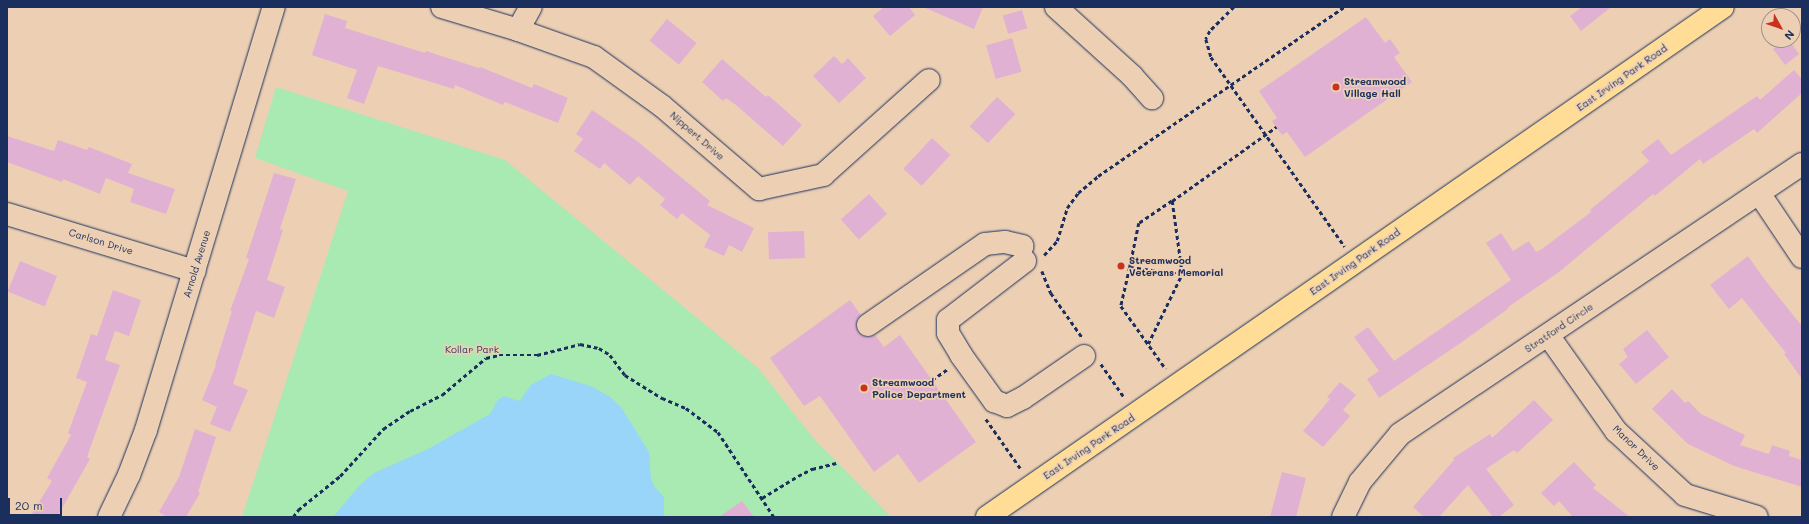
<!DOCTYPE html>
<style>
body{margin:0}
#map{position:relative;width:1809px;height:524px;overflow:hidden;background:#edd0b3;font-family:Mali,sans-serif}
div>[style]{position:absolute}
.green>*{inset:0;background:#a9e9b2}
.water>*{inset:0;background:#98d5f9}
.building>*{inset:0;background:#e0b1d3;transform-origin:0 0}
.path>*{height:2.5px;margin-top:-1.25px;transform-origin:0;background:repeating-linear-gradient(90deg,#1b2f5e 0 4px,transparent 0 7px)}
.roads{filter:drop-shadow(0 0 1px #1b2f5e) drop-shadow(0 0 1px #1b2f5e)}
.minor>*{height:22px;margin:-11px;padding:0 11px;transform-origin:11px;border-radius:11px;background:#edd0b3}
.major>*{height:22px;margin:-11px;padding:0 11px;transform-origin:11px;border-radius:11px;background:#ffdd96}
.dots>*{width:11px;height:11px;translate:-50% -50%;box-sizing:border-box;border:2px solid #edd0b3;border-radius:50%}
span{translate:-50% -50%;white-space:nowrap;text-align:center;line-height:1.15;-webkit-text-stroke:3.5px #edd0b3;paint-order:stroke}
.street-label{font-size:10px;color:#1b2f5e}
.poi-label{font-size:10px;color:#1b2f5e;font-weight:700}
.left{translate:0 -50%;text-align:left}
.park-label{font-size:10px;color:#294266}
.frame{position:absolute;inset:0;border:8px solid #1b2f5e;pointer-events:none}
.north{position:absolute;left:1761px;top:8px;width:40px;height:40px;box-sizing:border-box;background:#edd0b3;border:1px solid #999091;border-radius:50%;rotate:130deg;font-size:11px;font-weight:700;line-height:16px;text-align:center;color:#1b2f5e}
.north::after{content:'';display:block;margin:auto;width:14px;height:18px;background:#c8321e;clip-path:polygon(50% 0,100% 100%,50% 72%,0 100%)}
.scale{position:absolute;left:8px;top:498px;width:54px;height:18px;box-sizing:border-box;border:2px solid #1b2f5e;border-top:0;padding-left:5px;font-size:12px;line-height:14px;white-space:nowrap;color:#1b2f5e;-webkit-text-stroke:3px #edd0b3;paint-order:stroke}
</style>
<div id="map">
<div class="green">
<i style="clip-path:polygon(276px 87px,505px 160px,758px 368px,814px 439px,891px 517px,242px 517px,348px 191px,255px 158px)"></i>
</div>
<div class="water">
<i style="clip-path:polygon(551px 374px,593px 387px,610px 397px,621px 407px,649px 452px,651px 478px,654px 486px,664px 497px,664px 517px,333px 517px,359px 486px,374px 473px,428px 449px,490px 414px,498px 400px,504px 396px,518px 401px,521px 399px,531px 385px)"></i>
</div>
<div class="building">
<i style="clip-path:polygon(884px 7px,909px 7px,915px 15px,890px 36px,873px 16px)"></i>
<i style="clip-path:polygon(923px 7px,983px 7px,974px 29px)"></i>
<i style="clip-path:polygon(1582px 7px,1611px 7px,1581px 31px,1570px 16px)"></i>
<i style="left:1022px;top:10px;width:19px;height:20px;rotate:74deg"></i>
<i style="clip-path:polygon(325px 14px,347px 21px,345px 28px,425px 53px,426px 51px,479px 68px,480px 67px,532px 88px,534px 84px,568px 98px,558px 123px,505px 102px,503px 105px,455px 85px,454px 89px,378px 66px,364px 104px,347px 98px,357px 70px,312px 55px)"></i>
<i style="clip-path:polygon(1366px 17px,1385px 43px,1390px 39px,1400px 53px,1394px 57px,1412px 82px,1305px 157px,1287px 132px,1282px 135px,1276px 127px,1272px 121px,1277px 118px,1259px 91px)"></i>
<i style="left:667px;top:19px;width:38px;height:28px;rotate:39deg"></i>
<i style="left:1012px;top:38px;width:35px;height:27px;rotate:74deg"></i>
<i style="clip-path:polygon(1786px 40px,1789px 40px,1799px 54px,1785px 65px,1773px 49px)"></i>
<i style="clip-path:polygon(834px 56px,842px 64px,848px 58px,866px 78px,839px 103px,813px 76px)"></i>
<i style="clip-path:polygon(722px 59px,766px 97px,768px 95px,802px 125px,783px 146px,736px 105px,726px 98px,723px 101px,702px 82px)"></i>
<i style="clip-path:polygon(1794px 70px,1802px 79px,1802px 93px,1757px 133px,1754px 129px,1703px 164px,1700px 159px,1655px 196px,1653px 194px,1559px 272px,1508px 307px,1509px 308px,1462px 342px,1379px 398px,1367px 379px,1379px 371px,1354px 337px,1368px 327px,1394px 361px,1511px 280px,1486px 243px,1501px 233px,1513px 251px,1529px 241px,1536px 252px,1542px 249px,1591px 212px,1590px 210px,1649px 161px,1641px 152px,1658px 139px,1671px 155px,1757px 96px,1760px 100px)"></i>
<i style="left:997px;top:97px;width:25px;height:40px;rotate:43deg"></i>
<i style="clip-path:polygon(592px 110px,637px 141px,710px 201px,707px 205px,754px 228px,742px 252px,729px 245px,724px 256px,704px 247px,710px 235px,682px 213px,677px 219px,660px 205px,665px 199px,638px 176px,630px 185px,604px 163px,600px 169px,574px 151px,583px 139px,576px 134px)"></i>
<i style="clip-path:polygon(7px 136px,54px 151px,58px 140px,87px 150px,89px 147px,132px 164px,128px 173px,175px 189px,166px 214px,130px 202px,134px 189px,106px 178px,100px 194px,63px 179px,62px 182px,7px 162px)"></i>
<i style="left:932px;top:138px;width:25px;height:42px;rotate:43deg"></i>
<i style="clip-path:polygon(274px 173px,296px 179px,280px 229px,283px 230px,267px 280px,285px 287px,274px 318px,256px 311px,233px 384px,248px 390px,230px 432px,210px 424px,217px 407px,202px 400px,216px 365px,215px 365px,232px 311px,230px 311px,249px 259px,246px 258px)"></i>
<i style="left:869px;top:194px;width:27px;height:38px;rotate:48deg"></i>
<i style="left:804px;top:231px;width:27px;height:36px;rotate:88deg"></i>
<i style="clip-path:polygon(1748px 256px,1765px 280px,1802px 326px,1802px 379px,1784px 354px,1786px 353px,1742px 298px,1729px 309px,1710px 285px)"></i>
<i style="left:20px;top:261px;width:40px;height:33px;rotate:22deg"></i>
<i style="clip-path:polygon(113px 290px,141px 300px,129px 336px,115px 331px,105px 360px,120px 365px,87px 457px,90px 459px,57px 517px,30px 517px,52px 481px,47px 478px,71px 435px,68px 433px,87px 382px,76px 378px,91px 334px,97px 336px)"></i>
<i style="clip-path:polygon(850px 300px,861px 315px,857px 319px,856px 326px,858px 332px,862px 336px,869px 337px,875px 335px,884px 347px,900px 335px,976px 442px,919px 483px,898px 454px,874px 472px,820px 396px,804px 406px,770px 358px)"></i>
<i style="clip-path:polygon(1647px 330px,1669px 357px,1636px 384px,1619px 364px,1628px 357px,1623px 349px)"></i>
<i style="clip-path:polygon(1340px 382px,1356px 395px,1343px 410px,1350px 416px,1323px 447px,1303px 431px,1330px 399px,1327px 397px)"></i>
<i style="clip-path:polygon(1672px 389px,1685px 403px,1688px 401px,1701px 414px,1745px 435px,1740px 445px,1769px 454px,1772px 445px,1790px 451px,1789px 456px,1802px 460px,1802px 487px,1734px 466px,1688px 444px,1652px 409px)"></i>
<i style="clip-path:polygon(1534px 400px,1553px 420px,1517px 453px,1514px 450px,1486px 469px,1514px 505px,1499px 517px,1493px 517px,1468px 485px,1439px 517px,1424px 517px,1413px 507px,1454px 460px,1453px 458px,1490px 434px,1492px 438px)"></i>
<i style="clip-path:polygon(195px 429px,216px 437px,198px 492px,200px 493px,186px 517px,167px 517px,159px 512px,179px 477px)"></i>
<i style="clip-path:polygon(1574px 462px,1596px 485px,1593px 488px,1630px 517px,1573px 517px,1559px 501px,1554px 506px,1541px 493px)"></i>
<i style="clip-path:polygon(1282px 472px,1306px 478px,1296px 517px,1270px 517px)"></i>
<i style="clip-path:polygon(742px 501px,754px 517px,719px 517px)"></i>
</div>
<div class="path">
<i style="left:1234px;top:7px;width:34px;rotate:135deg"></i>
<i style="left:1210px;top:31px;width:9px;rotate:117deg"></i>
<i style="left:1206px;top:39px;width:19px;rotate:74deg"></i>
<i style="left:1211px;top:57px;width:232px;rotate:54.8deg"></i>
<i style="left:1172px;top:201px;width:40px;rotate:146deg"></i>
<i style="left:1139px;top:223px;width:45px;rotate:101.6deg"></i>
<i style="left:1130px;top:267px;width:52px;rotate:7.7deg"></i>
<i style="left:1044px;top:255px;width:19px;rotate:-47deg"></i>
<i style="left:1057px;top:241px;width:34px;rotate:-73deg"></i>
<i style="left:1067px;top:208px;width:19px;rotate:-54deg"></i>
<i style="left:1078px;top:193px;width:26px;rotate:-40deg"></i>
<i style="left:1098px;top:176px;width:298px;rotate:-34.5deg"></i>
<i style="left:1130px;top:267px;width:40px;rotate:103deg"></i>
<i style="left:1121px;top:306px;width:77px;rotate:54.5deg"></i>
<i style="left:1042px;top:271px;width:24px;rotate:68deg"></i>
<i style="left:1051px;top:293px;width:54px;rotate:54.8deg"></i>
<i style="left:1148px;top:344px;width:78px;rotate:-64.1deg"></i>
<i style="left:1182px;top:274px;width:74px;rotate:-97.8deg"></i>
<i style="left:1172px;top:201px;width:128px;rotate:-35.4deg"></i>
<i style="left:1101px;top:364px;width:40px;rotate:55.1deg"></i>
<i style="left:932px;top:380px;width:19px;rotate:-35deg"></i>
<i style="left:986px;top:419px;width:61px;rotate:55deg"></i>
<i style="left:762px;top:498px;width:42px;rotate:-31.4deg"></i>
<i style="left:798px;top:476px;width:16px;rotate:-27deg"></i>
<i style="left:812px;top:469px;width:25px;rotate:-14deg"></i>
<i style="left:293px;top:517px;width:9px;rotate:-54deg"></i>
<i style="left:298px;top:510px;width:54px;rotate:-39deg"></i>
<i style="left:340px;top:476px;width:64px;rotate:-47.5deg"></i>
<i style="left:383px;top:429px;width:32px;rotate:-34deg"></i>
<i style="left:410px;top:411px;width:36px;rotate:-27deg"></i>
<i style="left:442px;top:395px;width:57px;rotate:-40.1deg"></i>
<i style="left:486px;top:358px;width:13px;rotate:-13deg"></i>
<i style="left:499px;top:355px;width:38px"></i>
<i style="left:537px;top:355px;width:44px;rotate:-14.3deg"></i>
<i style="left:580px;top:344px;width:19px;rotate:12deg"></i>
<i style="left:599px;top:348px;width:13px;rotate:32deg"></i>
<i style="left:610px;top:355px;width:25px;rotate:53deg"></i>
<i style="left:625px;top:375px;width:44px;rotate:31.9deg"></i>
<i style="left:662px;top:398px;width:26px;rotate:23deg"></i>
<i style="left:686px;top:408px;width:40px;rotate:37deg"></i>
<i style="left:718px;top:432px;width:102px;rotate:56.6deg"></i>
</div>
<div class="roads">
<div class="minor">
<i style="left:442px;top:7px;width:79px;rotate:16.8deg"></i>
<i style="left:518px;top:30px;width:81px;rotate:19.6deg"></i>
<i style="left:594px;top:57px;width:84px;rotate:35.8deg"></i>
<i style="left:662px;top:106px;width:128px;rotate:40.6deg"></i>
<i style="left:759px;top:189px;width:66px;rotate:-12.3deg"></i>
<i style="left:823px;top:175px;width:142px;rotate:-41.9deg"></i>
<i style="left:1056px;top:7px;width:103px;rotate:42.2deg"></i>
<i style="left:1132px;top:76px;width:30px;rotate:48deg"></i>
<i style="left:518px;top:30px;width:26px;rotate:-61deg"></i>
<i style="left:1759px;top:193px;width:77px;rotate:56.1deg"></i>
<i style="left:7px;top:214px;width:196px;rotate:16.9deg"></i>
<i style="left:1025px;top:261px;width:97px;rotate:142.5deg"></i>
<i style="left:948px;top:320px;width:13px;rotate:90deg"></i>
<i style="left:948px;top:333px;width:26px;rotate:59deg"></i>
<i style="left:961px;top:355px;width:57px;rotate:54.3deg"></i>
<i style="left:994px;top:401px;width:14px;rotate:21deg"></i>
<i style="left:1007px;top:406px;width:18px;rotate:-27deg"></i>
<i style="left:1023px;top:398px;width:74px;rotate:-34.5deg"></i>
<i style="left:868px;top:325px;width:142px;rotate:-34.7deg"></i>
<i style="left:985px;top:244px;width:20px;rotate:-6deg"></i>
<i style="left:1005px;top:242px;width:18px;rotate:13deg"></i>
<i style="left:1548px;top:335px;width:118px;rotate:54.7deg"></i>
<i style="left:1616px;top:431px;width:94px;rotate:42.8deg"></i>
<i style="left:1685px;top:495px;width:75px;rotate:17deg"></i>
<i style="left:109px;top:517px;width:47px;rotate:-64.5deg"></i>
<i style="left:129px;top:475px;width:48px;rotate:-69.3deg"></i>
<i style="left:146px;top:430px;width:442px;rotate:-73.2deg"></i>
<i style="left:1343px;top:517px;width:39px;rotate:-64deg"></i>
<i style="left:1360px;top:482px;width:62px;rotate:-50.2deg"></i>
<i style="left:1400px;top:434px;width:484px;rotate:-33.9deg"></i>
</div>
<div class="major">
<i style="left:987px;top:517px;width:895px;rotate:-34.72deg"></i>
</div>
</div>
<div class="dots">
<i style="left:1336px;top:87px;background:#c8321e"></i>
<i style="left:1121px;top:266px;background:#c8321e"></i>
<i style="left:864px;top:388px;background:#c8321e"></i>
</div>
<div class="street-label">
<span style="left:1622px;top:78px;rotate:-35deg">East Irving Park Road</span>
<span style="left:697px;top:136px;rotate:41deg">Nippert Drive</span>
<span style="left:101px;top:242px;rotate:17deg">Carlson Drive</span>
<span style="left:1355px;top:262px;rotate:-35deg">East Irving Park Road</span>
<span style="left:197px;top:264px;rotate:-73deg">Arnold Avenue</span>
<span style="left:1559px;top:328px;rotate:-34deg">Stratford Circle</span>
<span style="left:1089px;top:447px;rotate:-34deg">East Irving Park Road</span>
<span style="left:1636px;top:448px;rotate:44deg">Manor Drive</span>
</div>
<div class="poi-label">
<span class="left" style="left:1344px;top:87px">Streamwood<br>Village Hall</span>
<span class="left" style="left:1129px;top:266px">Streamwood<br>Veterans Memorial</span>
<span class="left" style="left:872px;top:388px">Streamwood<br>Police Department</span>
</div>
<div class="park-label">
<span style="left:472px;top:350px">Kollar Park</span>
</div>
<div class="frame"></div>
<div class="north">N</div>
<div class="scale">20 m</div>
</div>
